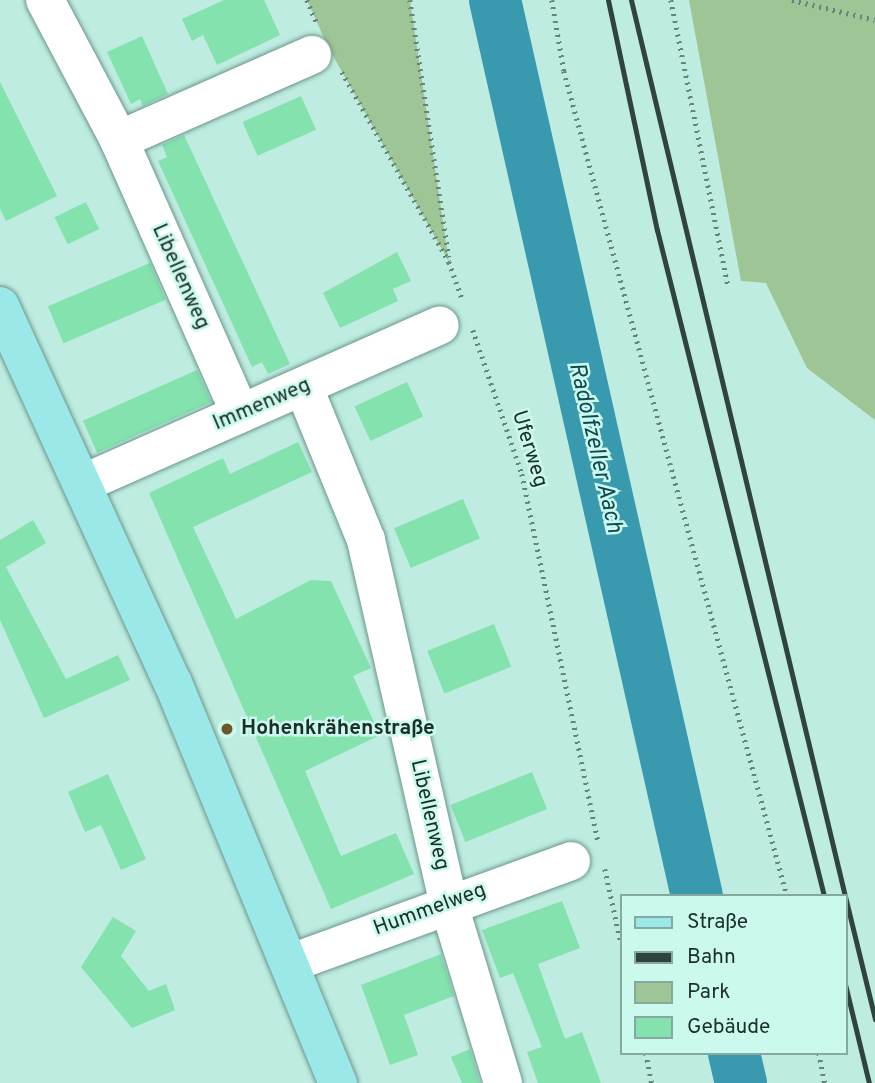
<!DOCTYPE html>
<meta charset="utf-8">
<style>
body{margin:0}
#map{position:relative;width:875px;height:1083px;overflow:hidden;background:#beece0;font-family:Overpass,sans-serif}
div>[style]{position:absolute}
.green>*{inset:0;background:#9ec595}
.river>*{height:52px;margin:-26px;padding:0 26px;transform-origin:26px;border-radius:26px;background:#399aaf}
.building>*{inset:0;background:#83e2ae;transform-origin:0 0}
.path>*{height:4.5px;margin-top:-2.25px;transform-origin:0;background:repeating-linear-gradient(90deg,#65847c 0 2px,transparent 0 7px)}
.roads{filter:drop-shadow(0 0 2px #6b968b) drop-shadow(0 0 2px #6b968b)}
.minor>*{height:38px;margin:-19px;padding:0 19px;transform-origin:19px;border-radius:19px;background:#fff}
.major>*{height:38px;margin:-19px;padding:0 19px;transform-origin:19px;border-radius:19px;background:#9be8e8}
.rail>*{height:5px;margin:-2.5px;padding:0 2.5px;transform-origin:2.5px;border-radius:2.5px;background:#2f4440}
.dots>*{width:19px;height:19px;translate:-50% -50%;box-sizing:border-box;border:4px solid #cbf9ed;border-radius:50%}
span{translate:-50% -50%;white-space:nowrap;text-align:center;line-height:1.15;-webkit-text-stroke:5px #cbf9ed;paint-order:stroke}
.street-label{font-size:21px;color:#1c2e2a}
.poi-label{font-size:21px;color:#1c2e2a;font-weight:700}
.left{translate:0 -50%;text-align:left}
.water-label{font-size:23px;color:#0f4853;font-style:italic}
.legend{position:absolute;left:620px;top:894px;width:228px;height:161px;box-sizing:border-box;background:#cbf9ed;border:2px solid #85a89f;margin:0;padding:9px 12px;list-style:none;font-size:21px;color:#1c2e2a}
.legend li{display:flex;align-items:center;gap:14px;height:35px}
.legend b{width:35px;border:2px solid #85a89f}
</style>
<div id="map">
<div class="green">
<i style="clip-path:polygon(307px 0,410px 0,449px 262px,328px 47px)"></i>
<i style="clip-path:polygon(689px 0,875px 0,875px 420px,807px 368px,766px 283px,741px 281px)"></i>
</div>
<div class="river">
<i style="left:495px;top:0;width:918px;rotate:77.3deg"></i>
<i style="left:734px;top:1053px;width:31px;rotate:77deg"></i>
</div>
<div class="building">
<i style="clip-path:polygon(224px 0,264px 0,280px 35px,217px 65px,203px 35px,192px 41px,182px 19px)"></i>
<i style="clip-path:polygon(142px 36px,168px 94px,143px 106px,140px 99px,131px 104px,107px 52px)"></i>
<i style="clip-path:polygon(0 82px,57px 196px,6px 221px,0 209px)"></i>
<i style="left:301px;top:96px;width:37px;height:64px;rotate:66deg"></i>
<i style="clip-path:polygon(184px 135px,290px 364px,268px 374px,262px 362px,252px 367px,158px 161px,167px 157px,162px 145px)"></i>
<i style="left:86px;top:202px;width:30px;height:35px;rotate:64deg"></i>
<i style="clip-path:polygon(397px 252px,411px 281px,393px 289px,398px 301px,340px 328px,323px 293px)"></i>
<i style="left:150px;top:263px;width:40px;height:111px;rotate:67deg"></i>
<i style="left:197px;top:370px;width:35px;height:125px;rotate:66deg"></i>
<i style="left:407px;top:382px;width:38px;height:58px;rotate:65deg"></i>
<i style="clip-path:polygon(298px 442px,312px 472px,193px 527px,236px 619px,311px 580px,331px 581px,371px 668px,353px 676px,380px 735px,305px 771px,341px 856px,396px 833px,414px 874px,331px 909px,149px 493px,223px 458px,230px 474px)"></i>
<i style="left:463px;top:499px;width:43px;height:75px;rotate:67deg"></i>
<i style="clip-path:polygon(33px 520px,46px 543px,6px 567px,66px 679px,118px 655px,130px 680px,44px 718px,0 620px,0 540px)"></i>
<i style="left:494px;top:624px;width:46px;height:72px;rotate:68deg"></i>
<i style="left:532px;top:772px;width:40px;height:88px;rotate:68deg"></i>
<i style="clip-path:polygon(108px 774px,146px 859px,121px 870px,101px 825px,85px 832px,68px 792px)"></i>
<i style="clip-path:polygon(562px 901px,580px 948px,538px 964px,565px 1039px,582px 1032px,601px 1083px,538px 1083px,527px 1052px,542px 1047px,513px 973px,500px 978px,482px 930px)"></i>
<i style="clip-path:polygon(113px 917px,136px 931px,121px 956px,149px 991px,166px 984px,175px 1010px,132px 1028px,81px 967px)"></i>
<i style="clip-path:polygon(441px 954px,454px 996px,404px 1015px,418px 1055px,390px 1065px,361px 985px)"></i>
<i style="clip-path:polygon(470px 1049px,480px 1083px,462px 1083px,451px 1057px)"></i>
</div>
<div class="path">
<i style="left:307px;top:0;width:25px;rotate:67deg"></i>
<i style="left:410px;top:0;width:260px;rotate:81.4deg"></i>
<i style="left:552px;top:0;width:72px;rotate:80.4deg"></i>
<i style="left:564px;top:71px;width:855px;rotate:74.87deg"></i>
<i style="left:671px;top:0;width:290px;rotate:78.7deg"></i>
<i style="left:792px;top:0;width:85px;rotate:13.5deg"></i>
<i style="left:342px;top:72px;width:218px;rotate:60.6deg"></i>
<i style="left:449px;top:262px;width:38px;rotate:70deg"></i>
<i style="left:473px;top:330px;width:152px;rotate:71.2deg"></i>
<i style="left:522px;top:474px;width:374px;rotate:78.3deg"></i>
<i style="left:605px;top:869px;width:76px;rotate:77.8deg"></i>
<i style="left:646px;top:1053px;width:31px;rotate:79deg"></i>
<i style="left:819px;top:1053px;width:31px;rotate:79deg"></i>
</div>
<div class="roads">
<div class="minor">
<i style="left:45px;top:0;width:158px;rotate:62.1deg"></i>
<i style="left:119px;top:140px;width:299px;rotate:66.1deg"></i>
<i style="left:119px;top:140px;width:211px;rotate:-23.8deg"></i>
<i style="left:304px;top:388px;width:164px;rotate:67.8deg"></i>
<i style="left:366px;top:540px;width:371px;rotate:77.2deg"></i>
<i style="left:448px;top:902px;width:189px;rotate:73.1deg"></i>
<i style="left:84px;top:483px;width:389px;rotate:-23.9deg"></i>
<i style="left:291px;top:963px;width:298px;rotate:-20deg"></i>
</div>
<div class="major">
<i style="left:0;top:306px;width:415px;rotate:65.4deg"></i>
<i style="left:173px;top:683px;width:433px;rotate:67.6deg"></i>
</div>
</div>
<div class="rail">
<i style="left:608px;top:0;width:235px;rotate:78deg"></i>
<i style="left:657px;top:230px;width:687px;rotate:75.92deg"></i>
<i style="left:631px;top:0;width:921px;rotate:76.57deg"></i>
<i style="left:845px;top:896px;width:127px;rotate:76.3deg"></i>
<i style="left:845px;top:984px;width:102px;rotate:76.4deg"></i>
</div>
<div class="dots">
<i style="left:227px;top:729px;background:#6f5828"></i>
</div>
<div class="street-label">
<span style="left:180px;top:277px;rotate:66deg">Libellenweg</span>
<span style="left:262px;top:405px;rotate:-23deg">Immenweg</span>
<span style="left:529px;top:449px;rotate:73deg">Uferweg</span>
<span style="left:429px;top:815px;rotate:77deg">Libellenweg</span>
<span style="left:430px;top:910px;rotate:-20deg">Hummelweg</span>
</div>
<div class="poi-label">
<span class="left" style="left:241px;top:729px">Hohenkrähenstraße</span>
</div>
<div class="water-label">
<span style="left:594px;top:448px;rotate:77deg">Radolfzeller Aach</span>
</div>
<ul class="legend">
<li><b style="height:9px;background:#9be8e8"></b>Straße</li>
<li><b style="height:9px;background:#2f4440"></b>Bahn</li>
<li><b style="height:19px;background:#9ec595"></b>Park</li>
<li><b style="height:19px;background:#83e2ae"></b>Gebäude</li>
</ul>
</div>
